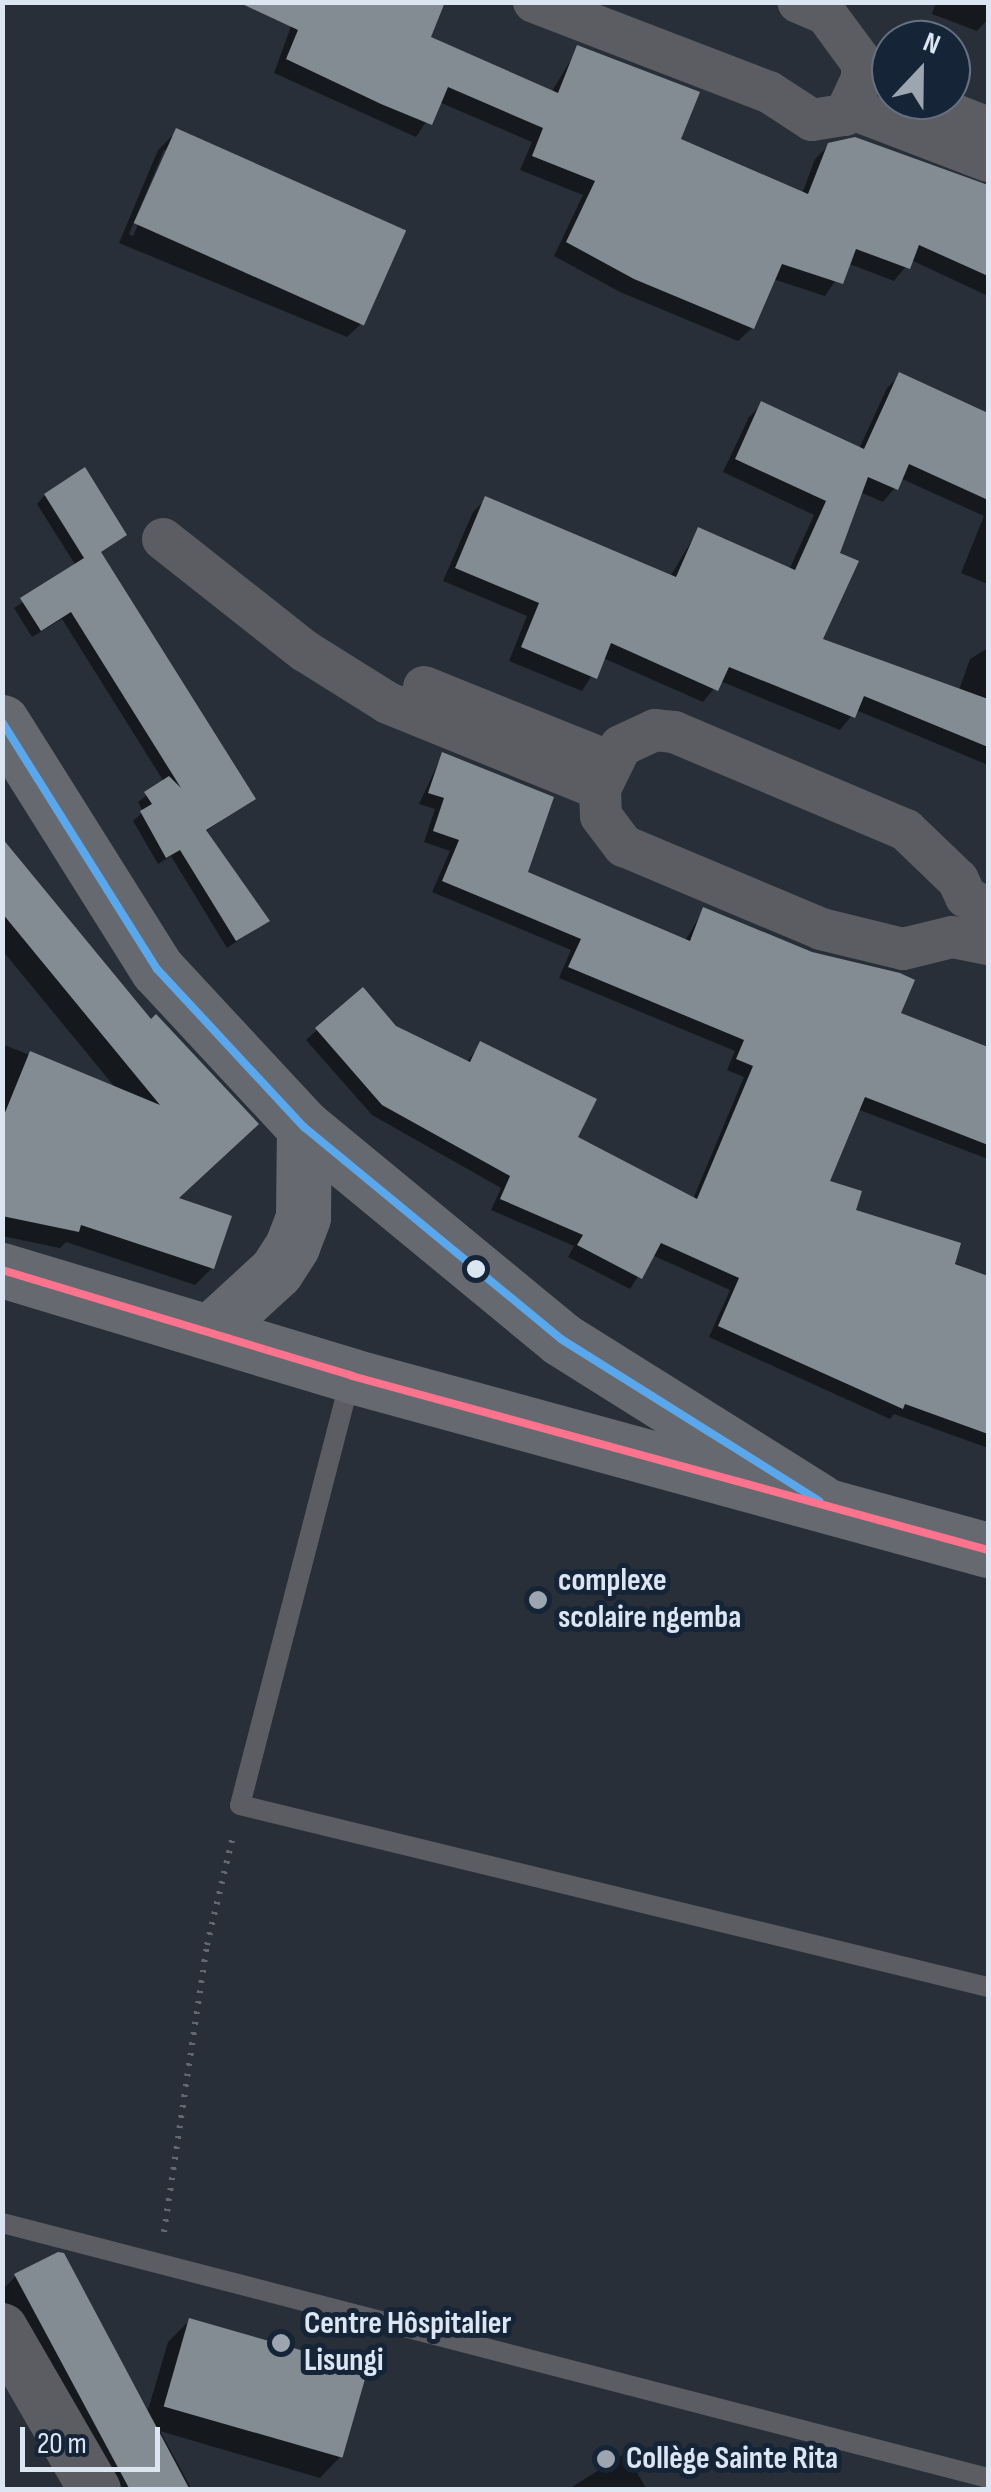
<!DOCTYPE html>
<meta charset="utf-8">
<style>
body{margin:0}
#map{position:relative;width:991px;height:2492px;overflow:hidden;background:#282f39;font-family:"Sofia Sans Condensed",sans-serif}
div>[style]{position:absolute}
.shadow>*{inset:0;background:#0007}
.building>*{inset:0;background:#838c93;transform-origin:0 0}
.path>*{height:6px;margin-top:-3px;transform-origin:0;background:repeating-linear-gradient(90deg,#65676d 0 2.5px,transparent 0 10.5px)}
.service>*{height:20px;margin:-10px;padding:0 10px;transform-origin:10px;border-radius:10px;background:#5c5d62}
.minor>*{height:42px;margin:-21px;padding:0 21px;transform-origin:21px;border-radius:21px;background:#5c5d62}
.tertiary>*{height:52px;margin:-26px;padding:0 26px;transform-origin:26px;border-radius:26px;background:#5c5d62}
.trunk>*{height:55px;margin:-27.5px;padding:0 27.5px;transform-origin:27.5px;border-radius:27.5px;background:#676970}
.bus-1>*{height:8px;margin:-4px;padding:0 4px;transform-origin:4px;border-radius:4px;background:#5aa8eb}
.bus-2>*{height:8px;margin:-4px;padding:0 4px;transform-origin:4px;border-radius:4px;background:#fc738d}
.dots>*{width:28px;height:28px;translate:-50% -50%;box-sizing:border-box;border:5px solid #162437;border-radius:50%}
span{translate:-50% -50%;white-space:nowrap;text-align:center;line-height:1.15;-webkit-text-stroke:10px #162437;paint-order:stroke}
.poi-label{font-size:32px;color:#dce5f2;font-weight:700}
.left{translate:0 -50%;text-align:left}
.frame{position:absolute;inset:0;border:5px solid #dce5f2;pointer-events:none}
.north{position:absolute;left:871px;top:20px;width:100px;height:100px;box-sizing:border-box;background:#162437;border:2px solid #657182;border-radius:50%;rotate:22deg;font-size:28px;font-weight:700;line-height:40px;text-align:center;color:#dce5f2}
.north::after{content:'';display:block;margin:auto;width:35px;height:45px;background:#9da5b1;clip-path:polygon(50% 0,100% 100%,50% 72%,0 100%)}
.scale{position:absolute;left:20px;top:2427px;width:140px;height:45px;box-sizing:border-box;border:5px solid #dce5f2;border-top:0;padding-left:12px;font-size:30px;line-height:35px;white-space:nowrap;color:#dce5f2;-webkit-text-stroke:8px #162437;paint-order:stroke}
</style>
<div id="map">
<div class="shadow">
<i style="clip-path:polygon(300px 2px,427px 38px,551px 93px,578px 48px,678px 140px,802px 194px,815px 159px,829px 145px,988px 186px,988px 296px,911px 260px,894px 281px,847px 263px,825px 296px,773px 279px,752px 328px,738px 341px,620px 292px,554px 256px,583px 195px,520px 170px,532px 142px,439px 102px,416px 137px,274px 73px)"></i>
<i style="clip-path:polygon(936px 2px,988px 2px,988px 19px,977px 31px,932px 14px)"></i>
<i style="clip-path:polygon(evenodd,177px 131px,366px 319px,347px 337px,119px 243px,158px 150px,177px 131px,164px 150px,170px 150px,133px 236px,129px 234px,164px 150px)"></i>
<i style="clip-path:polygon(900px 375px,988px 416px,988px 584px,961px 573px,984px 516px,902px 479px,883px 502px,860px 492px,837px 554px,820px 640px,959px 690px,970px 659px,988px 648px,988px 765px,856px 710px,840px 730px,720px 681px,703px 702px,603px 658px,582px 691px,509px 661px,527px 616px,443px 581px,473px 512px,486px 499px,670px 577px,698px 530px,789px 570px,814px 515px,723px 472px,749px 417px,762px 404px,859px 449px,887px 388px)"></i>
<i style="clip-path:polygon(45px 495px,124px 534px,99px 553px,252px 799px,205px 832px,267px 921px,227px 948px,171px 856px,158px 864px,133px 821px,143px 812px,138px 802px,164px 782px,62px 619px,32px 637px,14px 608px,76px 566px,37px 504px)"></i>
<i style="clip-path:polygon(442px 755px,525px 874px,685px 941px,704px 909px,898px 1015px,988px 1049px,988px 1159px,857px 1109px,827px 1182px,853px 1212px,988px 1279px,988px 1448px,894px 1414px,890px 1419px,709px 1337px,730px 1290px,652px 1255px,630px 1289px,568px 1257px,574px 1246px,491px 1210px,501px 1188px,372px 1115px,306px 1040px,317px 1030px,394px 1028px,466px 1063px,481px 1044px,575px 1138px,693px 1199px,744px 1077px,727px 1070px,735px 1051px,559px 978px,571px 950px,432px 892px,450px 851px,424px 842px,435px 809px,419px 804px)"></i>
<i style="clip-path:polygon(2px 842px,151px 1023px,175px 1200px,212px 1268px,195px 1285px,66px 1242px,60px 1248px,2px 1236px,2px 1044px,118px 1091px,2px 950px)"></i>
<i style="clip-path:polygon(63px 2256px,148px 2410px,168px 2342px,189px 2321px,341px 2456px,320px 2478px,160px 2431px,192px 2490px,101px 2490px,2px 2307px,2px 2290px,16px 2276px)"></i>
<i style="clip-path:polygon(626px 2453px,647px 2490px,567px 2490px)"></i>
</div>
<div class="building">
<i style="clip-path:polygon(238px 2px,445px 2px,431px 37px,558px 93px,577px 45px,700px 92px,681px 139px,808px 194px,828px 143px,855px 137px,988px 185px,988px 276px,919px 245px,910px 269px,856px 249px,843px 284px,782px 264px,754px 329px,634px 279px,566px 242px,595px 181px,532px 156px,543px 128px,448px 87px,432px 125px,381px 104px,286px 59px,298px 30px)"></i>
<i style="left:176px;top:128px;width:252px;height:104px;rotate:24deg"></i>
<i style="clip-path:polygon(899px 372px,988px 413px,988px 500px,909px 464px,898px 490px,868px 477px,840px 553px,859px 561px,823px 639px,988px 699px,988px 747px,864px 696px,855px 718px,729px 667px,718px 691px,611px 643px,597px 679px,521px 647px,539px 603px,455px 568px,485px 496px,676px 577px,698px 527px,795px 570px,826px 501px,735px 459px,761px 401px,864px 449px)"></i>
<i style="clip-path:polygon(85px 467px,127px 535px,101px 552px,256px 799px,206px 830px,270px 921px,236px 941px,180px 850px,166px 858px,140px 811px,152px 804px,144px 792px,169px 776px,181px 788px,71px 612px,41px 631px,20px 598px,84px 558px,44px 494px)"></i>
<i style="clip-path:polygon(442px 752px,554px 797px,528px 872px,690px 941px,703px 907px,812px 952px,900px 973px,915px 980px,901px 1013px,988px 1047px,988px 1145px,865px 1097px,830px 1181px,862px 1191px,856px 1210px,961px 1243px,955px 1264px,988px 1276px,988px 1434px,905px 1404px,903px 1409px,718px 1326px,739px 1278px,661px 1243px,642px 1279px,577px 1245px,583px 1235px,500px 1199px,510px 1176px,382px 1105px,315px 1028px,363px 987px,396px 1026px,470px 1062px,480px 1041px,597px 1099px,578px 1137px,697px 1199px,753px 1066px,736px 1059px,744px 1040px,568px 967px,581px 939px,442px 881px,459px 840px,433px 831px,444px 798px,428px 793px)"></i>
<i style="clip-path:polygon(2px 838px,151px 1019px,156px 1014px,259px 1124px,179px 1198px,232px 1216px,214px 1269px,81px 1225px,79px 1232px,2px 1216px,2px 1120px,30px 1051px,160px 1105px,2px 913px)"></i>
<i style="clip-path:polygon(58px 2252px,64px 2253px,190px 2490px,130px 2490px,14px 2274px)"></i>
<i style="left:189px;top:2318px;width:186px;height:92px;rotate:16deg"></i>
</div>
<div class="path">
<i style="left:164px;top:2232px;width:290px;rotate:-81.5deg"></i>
<i style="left:207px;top:1945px;width:112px;rotate:-76.6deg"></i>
</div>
<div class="service">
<i style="left:351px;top:1376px;width:443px;rotate:104.5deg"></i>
<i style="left:240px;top:1805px;width:770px;rotate:13.68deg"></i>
<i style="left:2px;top:2223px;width:1018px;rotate:14.5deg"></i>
</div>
<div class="minor">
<i style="left:534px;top:2px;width:252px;rotate:21deg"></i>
<i style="left:769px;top:92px;width:51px;rotate:33.1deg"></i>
<i style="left:812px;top:120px;width:33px;rotate:-9deg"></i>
<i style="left:845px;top:115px;width:40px;rotate:-65deg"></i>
<i style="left:862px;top:79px;width:16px;rotate:-90deg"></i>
<i style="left:862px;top:63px;width:61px;rotate:-126.3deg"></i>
<i style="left:826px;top:14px;width:30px;rotate:-157deg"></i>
<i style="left:917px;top:100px;width:76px;rotate:21.5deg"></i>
<i style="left:852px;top:109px;width:146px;rotate:20.9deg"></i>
<i style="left:163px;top:539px;width:181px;rotate:38.3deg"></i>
<i style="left:305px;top:651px;width:98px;rotate:32.1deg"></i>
<i style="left:388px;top:703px;width:229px;rotate:22.1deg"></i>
<i style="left:424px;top:687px;width:201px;rotate:21.9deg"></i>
<i style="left:988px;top:909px;width:25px;rotate:-151deg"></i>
<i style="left:966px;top:897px;width:19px;rotate:-115deg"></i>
<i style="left:958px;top:880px;width:72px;rotate:-136.1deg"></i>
<i style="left:906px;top:830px;width:252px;rotate:-157.1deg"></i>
<i style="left:674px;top:732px;width:19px;rotate:-174deg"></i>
<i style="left:655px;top:730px;width:38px;rotate:155deg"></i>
<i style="left:621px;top:746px;width:48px;rotate:116deg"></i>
<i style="left:600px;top:789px;width:27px;rotate:88deg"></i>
<i style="left:601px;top:816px;width:38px;rotate:53deg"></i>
<i style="left:624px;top:846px;width:214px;rotate:22.8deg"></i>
<i style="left:821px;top:929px;width:84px;rotate:13.7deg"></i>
<i style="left:903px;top:949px;width:50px;rotate:-13.8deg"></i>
<i style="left:952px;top:937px;width:37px;rotate:11deg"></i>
</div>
<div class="tertiary">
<i style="left:2px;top:2329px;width:186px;rotate:60deg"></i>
</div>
<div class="trunk">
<i style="left:2px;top:722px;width:292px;rotate:57.9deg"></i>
<i style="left:157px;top:969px;width:216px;rotate:47.1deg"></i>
<i style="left:304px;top:1127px;width:333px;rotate:39.5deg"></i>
<i style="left:561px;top:1339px;width:305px;rotate:32.1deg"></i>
<i style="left:2px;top:1270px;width:366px;rotate:16.8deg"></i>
<i style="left:352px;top:1376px;width:659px;rotate:15.3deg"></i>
<i style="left:213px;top:1329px;width:86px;rotate:-42.6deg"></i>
<i style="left:276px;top:1271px;width:30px;rotate:-57deg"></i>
<i style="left:292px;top:1246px;width:31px;rotate:-69deg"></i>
<i style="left:303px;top:1217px;width:90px;rotate:-89.4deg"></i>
</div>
<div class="bus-1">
<i style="left:2px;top:722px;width:292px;rotate:57.9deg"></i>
<i style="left:157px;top:969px;width:216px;rotate:47.1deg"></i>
<i style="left:304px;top:1127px;width:333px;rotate:39.5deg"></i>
<i style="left:561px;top:1339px;width:305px;rotate:32.1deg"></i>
</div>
<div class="bus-2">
<i style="left:2px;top:1270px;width:366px;rotate:16.8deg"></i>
<i style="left:352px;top:1376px;width:659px;rotate:15.3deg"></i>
</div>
<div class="dots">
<i style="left:476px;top:1269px;background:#dce5f2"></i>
<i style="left:538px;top:1600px;background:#9da5b1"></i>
<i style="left:281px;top:2343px;background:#9da5b1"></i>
<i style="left:606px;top:2459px;background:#9da5b1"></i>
</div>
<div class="poi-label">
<span class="left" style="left:558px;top:1600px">complexe<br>scolaire ngemba</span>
<span class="left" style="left:304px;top:2343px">Centre Hôspitalier<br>Lisungi</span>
<span class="left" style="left:626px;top:2459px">Collège Sainte Rita</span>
</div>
<div class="frame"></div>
<div class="north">N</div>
<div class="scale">20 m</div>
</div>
